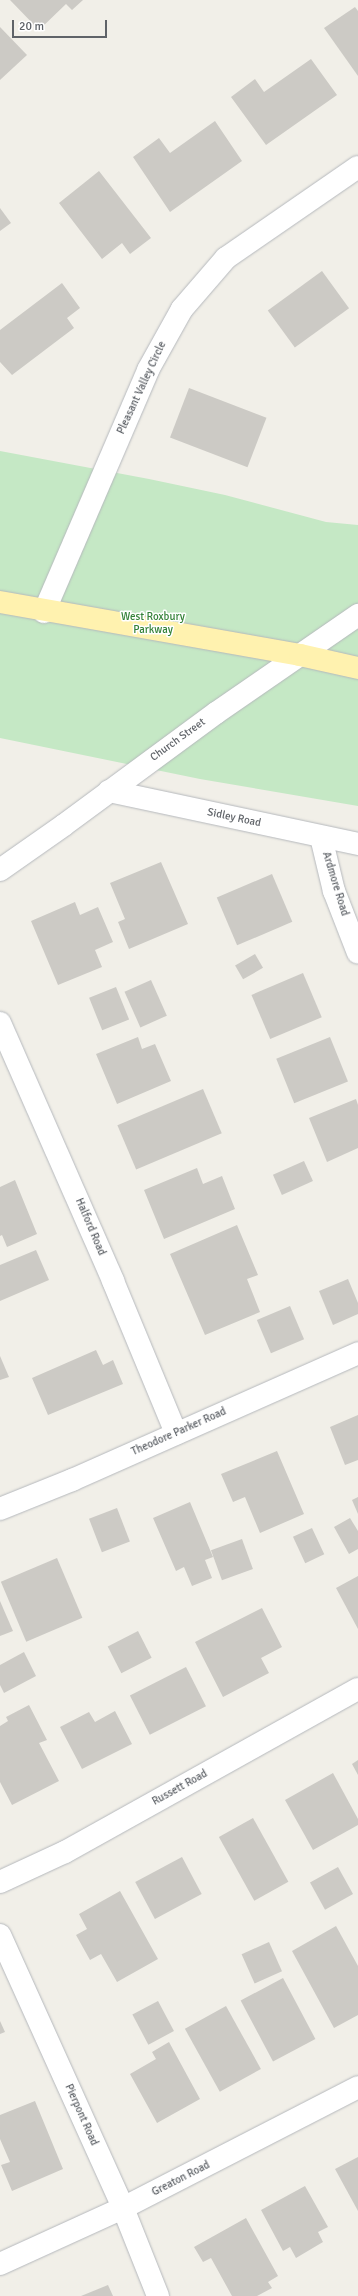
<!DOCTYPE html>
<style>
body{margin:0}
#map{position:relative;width:358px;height:2296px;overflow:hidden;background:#f1efe8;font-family:Signika,sans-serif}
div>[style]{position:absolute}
.green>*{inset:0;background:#c5e8c5}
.building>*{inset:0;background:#cccac5;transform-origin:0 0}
.roads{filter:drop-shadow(0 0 1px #b5b8bc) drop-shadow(0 0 1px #b5b8bc)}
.minor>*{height:22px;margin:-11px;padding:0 11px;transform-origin:11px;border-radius:11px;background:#fff}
.major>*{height:22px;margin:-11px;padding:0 11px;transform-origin:11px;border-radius:11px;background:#fff2af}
span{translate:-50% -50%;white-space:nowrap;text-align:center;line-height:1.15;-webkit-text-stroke:3px #fff;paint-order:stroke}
.street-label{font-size:11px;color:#5f6368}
.park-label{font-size:11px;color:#348238}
.scale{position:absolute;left:12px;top:20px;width:95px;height:18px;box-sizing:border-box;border:2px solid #5f6368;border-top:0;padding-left:5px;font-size:12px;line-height:14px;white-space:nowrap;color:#5f6368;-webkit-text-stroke:3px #fff;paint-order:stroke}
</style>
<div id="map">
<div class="green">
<i style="clip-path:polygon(0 451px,149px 479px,225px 495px,326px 522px,358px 525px,358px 806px,200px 779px,0 738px)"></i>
</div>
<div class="building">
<i style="clip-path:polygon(10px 0,83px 0,72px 10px,66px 4px,39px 30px)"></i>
<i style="clip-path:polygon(355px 7px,358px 11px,358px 76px,324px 28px)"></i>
<i style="clip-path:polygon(0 27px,27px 55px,0 80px)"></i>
<i style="clip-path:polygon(311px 59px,337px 95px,266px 145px,231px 97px,255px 79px,264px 92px)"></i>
<i style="clip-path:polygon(215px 121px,242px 161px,170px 212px,133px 157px,159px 138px,170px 153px)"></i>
<i style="clip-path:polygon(99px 171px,151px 238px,130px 254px,122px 243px,102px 259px,59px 203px)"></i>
<i style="clip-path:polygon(0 208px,11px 223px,0 231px)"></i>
<i style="left:322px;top:271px;width:46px;height:67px;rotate:54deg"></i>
<i style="clip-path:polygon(62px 283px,80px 308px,67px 318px,74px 328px,12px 375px,0 362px,0 330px)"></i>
<i style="left:189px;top:388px;width:83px;height:53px;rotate:21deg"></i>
<i style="clip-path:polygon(161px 862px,188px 924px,129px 949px,118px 922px,125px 919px,110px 883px)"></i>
<i style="left:272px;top:874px;width:52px;height:60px;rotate:67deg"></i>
<i style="clip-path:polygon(75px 902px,80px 915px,98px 907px,113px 942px,95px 950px,102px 967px,58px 985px,31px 921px)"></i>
<i style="left:255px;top:954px;width:16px;height:23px;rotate:60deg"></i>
<i style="left:303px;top:973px;width:48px;height:56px;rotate:67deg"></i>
<i style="left:151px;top:980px;width:39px;height:29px;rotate:66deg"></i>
<i style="left:116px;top:987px;width:35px;height:29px;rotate:68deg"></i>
<i style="clip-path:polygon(138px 1037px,142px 1049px,155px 1044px,171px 1081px,117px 1104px,96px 1054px)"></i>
<i style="left:330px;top:1037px;width:48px;height:58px;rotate:68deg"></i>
<i style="left:203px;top:1089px;width:48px;height:93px;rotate:67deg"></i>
<i style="clip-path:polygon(356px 1099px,358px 1105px,358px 1148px,327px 1162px,309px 1118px)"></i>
<i style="left:304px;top:1161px;width:22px;height:34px;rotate:66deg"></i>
<i style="clip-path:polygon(197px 1168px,203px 1184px,222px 1176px,235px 1209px,164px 1239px,144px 1190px)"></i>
<i style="clip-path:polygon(15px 1180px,37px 1234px,7px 1247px,2px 1235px,0 1236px,0 1187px)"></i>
<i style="clip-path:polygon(237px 1225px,258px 1275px,247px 1279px,260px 1312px,205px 1335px,170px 1254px)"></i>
<i style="clip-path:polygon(36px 1250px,49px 1280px,0 1301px,0 1265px)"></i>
<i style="clip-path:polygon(348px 1279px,358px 1303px,358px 1314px,333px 1325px,319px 1291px)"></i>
<i style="left:290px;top:1306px;width:36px;height:36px;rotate:67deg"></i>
<i style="clip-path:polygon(96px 1350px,103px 1365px,113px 1360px,123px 1384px,48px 1415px,32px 1378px)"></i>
<i style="clip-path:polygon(0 1356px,9px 1377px,0 1380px)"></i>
<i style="clip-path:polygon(358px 1415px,358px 1460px,345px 1465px,330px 1427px)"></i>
<i style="clip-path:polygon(277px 1451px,304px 1514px,260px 1533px,245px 1497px,233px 1502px,221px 1474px)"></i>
<i style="clip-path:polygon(358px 1497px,358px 1514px,352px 1500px)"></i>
<i style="clip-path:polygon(190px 1502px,213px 1557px,205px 1560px,212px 1578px,192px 1586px,184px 1567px,176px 1571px,153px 1518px)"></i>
<i style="left:117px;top:1508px;width:36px;height:30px;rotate:69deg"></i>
<i style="clip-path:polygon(350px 1518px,358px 1531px,358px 1549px,349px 1554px,334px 1527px)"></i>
<i style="left:312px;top:1528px;width:29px;height:21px;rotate:65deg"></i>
<i style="left:242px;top:1539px;width:32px;height:33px;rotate:70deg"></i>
<i style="left:57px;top:1558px;width:65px;height:61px;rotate:67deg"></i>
<i style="clip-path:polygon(358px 1576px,358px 1629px,336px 1588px)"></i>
<i style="clip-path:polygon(0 1601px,13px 1631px,0 1636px)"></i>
<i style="clip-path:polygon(262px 1608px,282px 1647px,261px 1658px,269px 1673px,223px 1697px,195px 1642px)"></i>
<i style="left:138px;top:1631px;width:30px;height:34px;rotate:63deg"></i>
<i style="clip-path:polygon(24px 1652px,36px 1676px,4px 1693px,0 1685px,0 1665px)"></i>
<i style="left:186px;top:1667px;width:44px;height:63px;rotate:63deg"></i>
<i style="clip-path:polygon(29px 1705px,47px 1740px,39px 1743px,59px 1781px,12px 1805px,0 1782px,0 1726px,8px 1721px,6px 1717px)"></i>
<i style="clip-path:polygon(115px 1711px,132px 1744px,82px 1769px,60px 1727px,89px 1712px,95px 1722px)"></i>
<i style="clip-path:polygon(358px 1760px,358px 1775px,352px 1764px)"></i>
<i style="clip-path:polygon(333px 1773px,358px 1819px,358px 1825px,313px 1850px,285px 1800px)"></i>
<i style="left:253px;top:1818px;width:73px;height:39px;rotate:61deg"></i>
<i style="left:182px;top:1857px;width:42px;height:53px;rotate:62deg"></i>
<i style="left:338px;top:1867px;width:31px;height:32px;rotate:61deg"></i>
<i style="clip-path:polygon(120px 1891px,158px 1959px,117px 1982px,101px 1954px,90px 1960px,76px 1935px,87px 1929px,79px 1914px)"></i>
<i style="clip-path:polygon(336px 1926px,358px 1966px,358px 2015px,334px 2028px,292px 1951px)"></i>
<i style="left:269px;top:1942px;width:32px;height:30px;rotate:66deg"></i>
<i style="left:283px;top:1978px;width:69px;height:48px;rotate:62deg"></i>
<i style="left:158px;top:2001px;width:34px;height:29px;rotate:62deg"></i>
<i style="left:226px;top:2006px;width:72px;height:47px;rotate:61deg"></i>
<i style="clip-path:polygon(0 2021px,5px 2032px,0 2034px)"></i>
<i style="clip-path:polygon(169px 2042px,200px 2099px,157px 2123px,130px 2074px,156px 2059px,152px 2052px)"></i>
<i style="clip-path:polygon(35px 2101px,63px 2169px,12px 2191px,1px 2165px,10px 2162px,0 2139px,0 2115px)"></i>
<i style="clip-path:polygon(358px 2157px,358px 2211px,335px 2169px)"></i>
<i style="clip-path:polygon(305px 2186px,328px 2227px,318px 2232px,323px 2242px,296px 2258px,290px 2247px,283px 2251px,261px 2210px)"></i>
<i style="clip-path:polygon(246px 2218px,278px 2276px,268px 2282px,272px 2288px,257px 2296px,232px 2296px,211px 2258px,203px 2262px,194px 2247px)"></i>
<i style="clip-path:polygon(108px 2285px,113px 2296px,81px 2296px)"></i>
</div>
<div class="roads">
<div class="minor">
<i style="left:44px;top:612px;width:263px;rotate:-66.7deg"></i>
<i style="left:148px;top:370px;width:70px;rotate:-60.9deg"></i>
<i style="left:182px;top:309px;width:67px;rotate:-49.2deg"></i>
<i style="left:226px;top:258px;width:160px;rotate:-34.6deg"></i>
<i style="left:109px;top:791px;width:255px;rotate:12deg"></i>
<i style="left:321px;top:837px;width:56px;rotate:76.5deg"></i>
<i style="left:334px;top:891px;width:66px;rotate:68.8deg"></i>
<i style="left:0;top:870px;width:78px;rotate:-35.1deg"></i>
<i style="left:64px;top:825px;width:189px;rotate:-36.4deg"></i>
<i style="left:216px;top:713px;width:173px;rotate:-34.6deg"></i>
<i style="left:0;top:1023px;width:282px;rotate:66.3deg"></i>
<i style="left:113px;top:1281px;width:165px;rotate:67.5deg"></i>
<i style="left:0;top:1509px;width:78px;rotate:-21.9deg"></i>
<i style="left:72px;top:1480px;width:313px;rotate:-23.9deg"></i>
<i style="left:0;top:1882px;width:72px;rotate:-24.8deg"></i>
<i style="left:65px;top:1852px;width:335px;rotate:-29.1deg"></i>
<i style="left:0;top:1935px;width:299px;rotate:65.7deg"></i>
<i style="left:123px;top:2208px;width:95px;rotate:68.3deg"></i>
<i style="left:0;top:2264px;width:135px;rotate:-24.5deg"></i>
<i style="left:123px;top:2208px;width:264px;rotate:-27.2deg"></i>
</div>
<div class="major">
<i style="left:0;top:602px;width:305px;rotate:10deg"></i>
<i style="left:300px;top:655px;width:59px;rotate:12.6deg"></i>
</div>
</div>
<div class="street-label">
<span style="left:142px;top:388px;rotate:-65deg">Pleasant Valley Circle</span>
<span style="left:178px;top:740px;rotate:-36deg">Church Street</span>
<span style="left:234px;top:818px;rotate:12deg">Sidley Road</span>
<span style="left:335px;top:884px;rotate:73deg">Ardmore Road</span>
<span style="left:90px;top:1227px;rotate:67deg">Halford Road</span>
<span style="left:179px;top:1432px;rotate:-24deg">Theodore Parker Road</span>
<span style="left:180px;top:1788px;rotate:-29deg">Russett Road</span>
<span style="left:81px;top:2115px;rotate:66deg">Pierpont Road</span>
<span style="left:181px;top:2179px;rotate:-27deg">Greaton Road</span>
</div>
<div class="park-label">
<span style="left:153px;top:624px">West Roxbury<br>Parkway</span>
</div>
<div class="scale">20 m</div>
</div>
